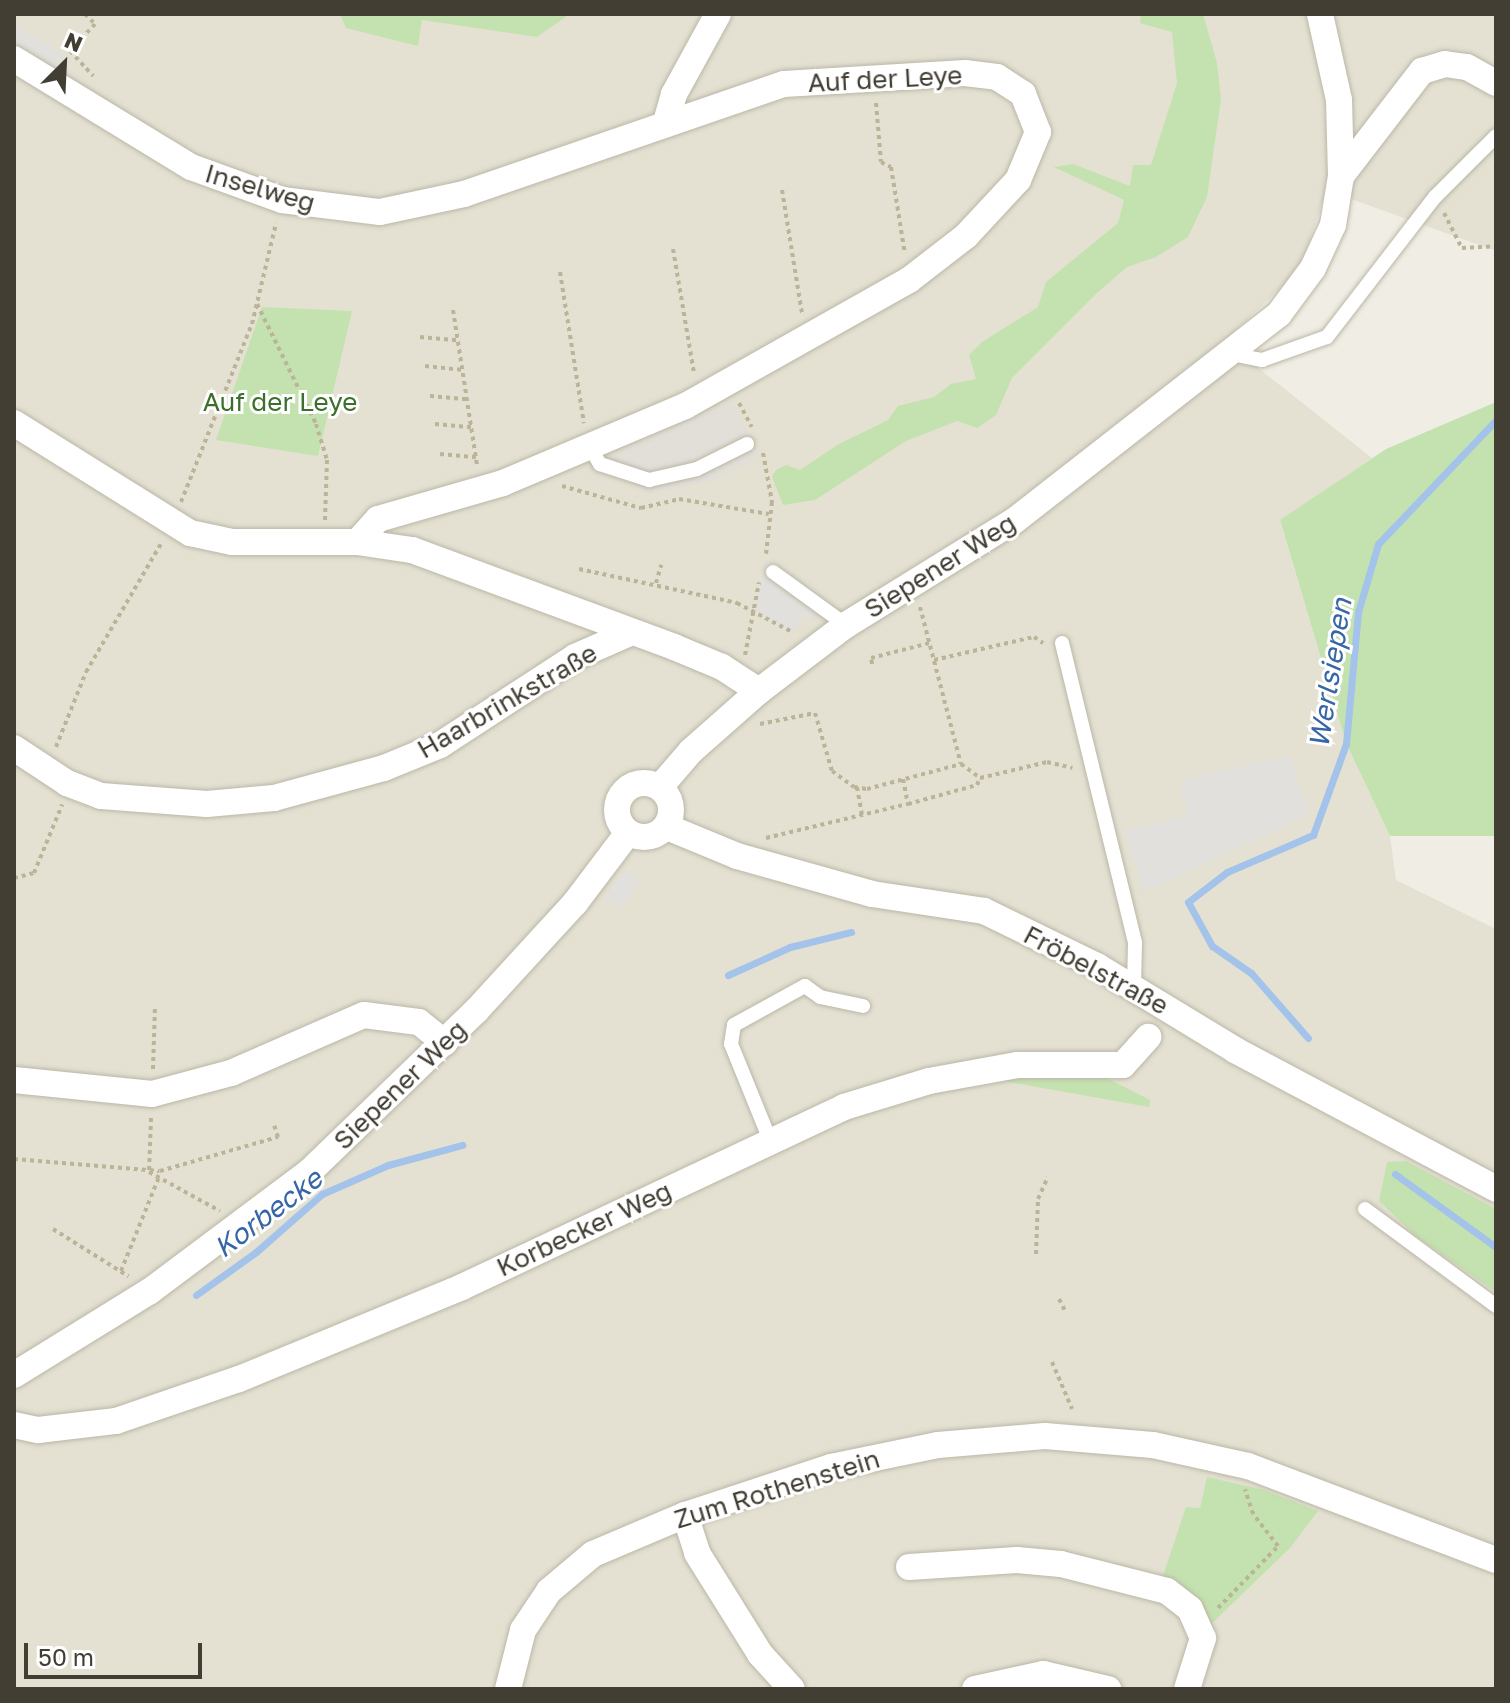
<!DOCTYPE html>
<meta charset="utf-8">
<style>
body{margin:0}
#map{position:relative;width:1510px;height:1703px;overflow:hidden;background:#f0eee4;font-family:"Golos Text",sans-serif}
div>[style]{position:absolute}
.residential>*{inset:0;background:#e4e1d2}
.industrial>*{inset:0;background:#e2dfd9}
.green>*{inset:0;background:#c4e2af}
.parking>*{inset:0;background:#e1e0dc;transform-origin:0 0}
.stream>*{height:7px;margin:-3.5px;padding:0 3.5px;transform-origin:3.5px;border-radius:3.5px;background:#a3c3ea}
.path>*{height:4px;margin-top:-2px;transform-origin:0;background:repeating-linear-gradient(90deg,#bbb499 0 4px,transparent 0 8px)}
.roads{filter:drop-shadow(0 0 2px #bbb7a7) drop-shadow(0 0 2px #bbb7a7)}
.lane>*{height:14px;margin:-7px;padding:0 7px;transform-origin:7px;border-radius:7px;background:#fff}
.street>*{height:26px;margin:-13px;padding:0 13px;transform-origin:13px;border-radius:13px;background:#fff}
.street>.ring{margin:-13px;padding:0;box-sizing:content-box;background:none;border:26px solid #fff;border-radius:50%}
span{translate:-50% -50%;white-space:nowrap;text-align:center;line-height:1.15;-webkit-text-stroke:6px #fff;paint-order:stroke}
.street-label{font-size:26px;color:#423e34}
.park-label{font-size:26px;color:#3c6e2c}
.water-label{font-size:28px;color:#3666a5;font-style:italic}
.frame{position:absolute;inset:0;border:16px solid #423e34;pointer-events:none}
.north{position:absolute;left:24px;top:24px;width:80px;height:80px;-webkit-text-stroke:6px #fff;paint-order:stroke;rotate:24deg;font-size:22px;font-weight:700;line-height:32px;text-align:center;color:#423e34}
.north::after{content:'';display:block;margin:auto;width:28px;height:36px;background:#423e34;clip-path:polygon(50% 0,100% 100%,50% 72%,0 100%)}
.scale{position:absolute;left:24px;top:1643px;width:178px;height:36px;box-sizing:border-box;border:4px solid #423e34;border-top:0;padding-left:10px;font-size:24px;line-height:28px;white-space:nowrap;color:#423e34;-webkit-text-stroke:6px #fff;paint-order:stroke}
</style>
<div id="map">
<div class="residential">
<i style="clip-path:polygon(14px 14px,1496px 14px,1496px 251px,1326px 190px,1300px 270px,1224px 341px,1372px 458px,1280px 521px,1346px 743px,1390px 836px,1396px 880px,1496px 929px,1496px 1689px,14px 1689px)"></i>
</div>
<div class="industrial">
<i style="clip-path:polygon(733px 400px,760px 457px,711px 482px,652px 492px,584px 468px)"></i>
</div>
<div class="green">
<i style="clip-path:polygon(340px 14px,570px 14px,537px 37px,422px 20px,418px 46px,346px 28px)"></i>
<i style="clip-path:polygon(1141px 14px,1203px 14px,1217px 63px,1221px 99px,1207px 197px,1188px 237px,1156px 257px,1127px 267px,1097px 293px,1012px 378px,996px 415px,977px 428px,957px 421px,906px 441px,815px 500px,783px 505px,772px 477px,776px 470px,786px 465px,800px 470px,837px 445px,888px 420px,898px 406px,934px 397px,951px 384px,976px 379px,969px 355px,982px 342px,1038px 307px,1046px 282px,1118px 223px,1124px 200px,1054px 167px,1073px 164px,1130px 186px,1133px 165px,1151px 165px,1177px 83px,1172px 32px,1140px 23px)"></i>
<i style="clip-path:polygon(262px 307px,352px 311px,318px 456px,216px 440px)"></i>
<i style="clip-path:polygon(1496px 402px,1496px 836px,1390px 836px,1346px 743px,1280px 520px,1386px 449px)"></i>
<i style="clip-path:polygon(1097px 1073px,1150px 1100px,1149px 1107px,987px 1078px)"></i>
<i style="clip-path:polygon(1406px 1161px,1496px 1209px,1496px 1292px,1417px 1237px,1379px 1201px,1387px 1162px)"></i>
<i style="clip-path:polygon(1207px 1477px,1264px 1490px,1318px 1511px,1290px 1548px,1205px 1630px,1160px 1585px,1186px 1507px,1200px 1508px)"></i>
</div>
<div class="parking">
<i style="clip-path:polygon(14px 24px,64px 55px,53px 73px,14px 48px)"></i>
<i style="clip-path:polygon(765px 561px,839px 607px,816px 620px,804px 613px,794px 634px,755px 609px)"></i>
<i style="clip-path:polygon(1289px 755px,1310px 814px,1144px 892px,1125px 831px,1188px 816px,1179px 781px)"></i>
<i style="left:626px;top:870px;width:19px;height:35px;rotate:39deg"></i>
</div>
<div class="stream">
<i style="left:728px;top:975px;width:68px;rotate:-24.3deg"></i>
<i style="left:790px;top:947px;width:63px;rotate:-13.8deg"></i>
<i style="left:1308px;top:1038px;width:86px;rotate:-131.2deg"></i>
<i style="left:1251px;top:973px;width:47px;rotate:-145.3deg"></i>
<i style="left:1212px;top:946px;width:50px;rotate:-118.6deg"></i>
<i style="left:1188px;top:902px;width:49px;rotate:-37.6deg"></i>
<i style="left:1227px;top:872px;width:94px;rotate:-23.3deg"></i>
<i style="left:1313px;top:835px;width:97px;rotate:-70.1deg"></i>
<i style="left:1346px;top:744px;width:133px;rotate:-84.8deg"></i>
<i style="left:1358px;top:612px;width:71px;rotate:-73.6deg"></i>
<i style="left:1378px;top:544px;width:171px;rotate:-46.4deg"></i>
<i style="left:1395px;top:1174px;width:125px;rotate:35.9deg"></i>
<i style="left:196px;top:1295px;width:74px;rotate:-35.6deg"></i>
<i style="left:256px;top:1252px;width:88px;rotate:-41.3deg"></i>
<i style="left:322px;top:1194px;width:72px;rotate:-23.7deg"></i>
<i style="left:388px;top:1165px;width:77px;rotate:-15.1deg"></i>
</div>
<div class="path">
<i style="left:85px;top:14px;width:14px;rotate:45deg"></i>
<i style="left:95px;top:24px;width:37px;rotate:133deg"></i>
<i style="left:70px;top:51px;width:34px;rotate:47deg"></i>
<i style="left:876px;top:103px;width:59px;rotate:85.2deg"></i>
<i style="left:881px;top:162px;width:11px;rotate:27deg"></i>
<i style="left:891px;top:167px;width:88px;rotate:80.9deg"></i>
<i style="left:782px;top:190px;width:126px;rotate:80.8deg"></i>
<i style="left:1444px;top:213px;width:39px;rotate:63deg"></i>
<i style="left:1462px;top:248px;width:34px;rotate:-3deg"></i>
<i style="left:673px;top:249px;width:126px;rotate:80.4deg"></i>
<i style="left:560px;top:272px;width:153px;rotate:81deg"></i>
<i style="left:257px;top:304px;width:134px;rotate:63.8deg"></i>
<i style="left:316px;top:424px;width:38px;rotate:73deg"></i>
<i style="left:327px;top:460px;width:60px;rotate:91.9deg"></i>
<i style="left:453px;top:310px;width:157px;rotate:81.2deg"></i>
<i style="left:420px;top:337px;width:37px;rotate:5deg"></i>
<i style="left:425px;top:366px;width:37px;rotate:6deg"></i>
<i style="left:430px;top:396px;width:37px;rotate:5deg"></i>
<i style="left:739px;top:403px;width:27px;rotate:62deg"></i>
<i style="left:435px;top:424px;width:36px;rotate:5deg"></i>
<i style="left:763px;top:453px;width:50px;rotate:79.6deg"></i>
<i style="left:772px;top:502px;width:52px;rotate:96.6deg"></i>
<i style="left:440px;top:454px;width:36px;rotate:5deg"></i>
<i style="left:562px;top:486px;width:82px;rotate:15.6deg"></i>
<i style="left:641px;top:508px;width:39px;rotate:-13deg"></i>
<i style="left:679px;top:499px;width:91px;rotate:9.5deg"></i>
<i style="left:181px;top:502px;width:192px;rotate:-68.3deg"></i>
<i style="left:252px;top:324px;width:104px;rotate:-76.6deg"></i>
<i style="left:579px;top:569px;width:162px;rotate:12.1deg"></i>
<i style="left:737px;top:603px;width:64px;rotate:27.8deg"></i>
<i style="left:656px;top:583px;width:19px;rotate:-74deg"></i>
<i style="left:920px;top:607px;width:162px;rotate:75.4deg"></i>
<i style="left:745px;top:655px;width:74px;rotate:-79.1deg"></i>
<i style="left:934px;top:660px;width:103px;rotate:-13deg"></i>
<i style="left:1034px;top:637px;width:11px;rotate:34deg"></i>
<i style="left:872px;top:664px;width:6px;rotate:-99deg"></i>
<i style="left:871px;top:658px;width:61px;rotate:-14.3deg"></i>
<i style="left:760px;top:724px;width:56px;rotate:-11.3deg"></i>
<i style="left:815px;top:713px;width:60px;rotate:73.7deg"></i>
<i style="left:832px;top:771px;width:27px;rotate:36deg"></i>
<i style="left:854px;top:787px;width:13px;rotate:9deg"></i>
<i style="left:867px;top:789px;width:97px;rotate:-14.9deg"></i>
<i style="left:961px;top:764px;width:24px;rotate:36deg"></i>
<i style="left:980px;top:778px;width:69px;rotate:-13.4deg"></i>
<i style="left:1047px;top:762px;width:26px;rotate:13deg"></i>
<i style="left:56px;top:747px;width:81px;rotate:-68.2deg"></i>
<i style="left:86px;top:672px;width:151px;rotate:-59.7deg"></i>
<i style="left:903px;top:779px;width:25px;rotate:79deg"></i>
<i style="left:908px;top:804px;width:72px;rotate:-15.4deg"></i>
<i style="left:977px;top:785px;width:8px;rotate:-67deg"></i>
<i style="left:857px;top:787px;width:28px;rotate:80deg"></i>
<i style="left:766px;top:838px;width:146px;rotate:-13.5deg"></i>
<i style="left:14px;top:878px;width:21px;rotate:-14deg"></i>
<i style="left:34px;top:873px;width:74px;rotate:-67.6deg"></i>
<i style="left:14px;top:962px;width:38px;rotate:90deg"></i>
<i style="left:153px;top:1069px;width:63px;rotate:-88.2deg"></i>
<i style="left:151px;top:1118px;width:54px;rotate:92.1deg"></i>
<i style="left:149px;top:1172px;width:81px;rotate:28.8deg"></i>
<i style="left:14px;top:1159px;width:146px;rotate:4.7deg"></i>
<i style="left:160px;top:1171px;width:123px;rotate:-16.1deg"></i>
<i style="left:278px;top:1137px;width:13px;rotate:-108deg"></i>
<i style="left:53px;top:1229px;width:89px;rotate:32.1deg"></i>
<i style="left:1036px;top:1254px;width:55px;rotate:-87.9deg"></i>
<i style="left:1038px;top:1199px;width:24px;rotate:-66deg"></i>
<i style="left:121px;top:1271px;width:101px;rotate:-68deg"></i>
<i style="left:1059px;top:1299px;width:13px;rotate:63deg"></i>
<i style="left:1052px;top:1362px;width:51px;rotate:66.9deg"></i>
<i style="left:1218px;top:1608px;width:86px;rotate:-45.9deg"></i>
<i style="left:1278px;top:1546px;width:41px;rotate:-128deg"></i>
<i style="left:1253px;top:1514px;width:26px;rotate:-108deg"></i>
</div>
<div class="roads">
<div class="lane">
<i style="left:1231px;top:354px;width:32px;rotate:11deg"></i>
<i style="left:1262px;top:360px;width:69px;rotate:-19.5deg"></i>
<i style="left:1327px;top:337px;width:177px;rotate:-52.4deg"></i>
<i style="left:1435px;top:197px;width:86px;rotate:-45deg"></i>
<i style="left:590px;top:447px;width:20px;rotate:60deg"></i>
<i style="left:600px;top:464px;width:52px;rotate:18.1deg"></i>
<i style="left:649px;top:480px;width:49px;rotate:-12.9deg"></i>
<i style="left:697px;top:469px;width:56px;rotate:-26.6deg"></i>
<i style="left:773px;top:572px;width:90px;rotate:36deg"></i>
<i style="left:1062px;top:643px;width:309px;rotate:76.3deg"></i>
<i style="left:1135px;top:943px;width:44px;rotate:91.3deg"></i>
<i style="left:770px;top:1140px;width:104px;rotate:-112.1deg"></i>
<i style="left:731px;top:1044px;width:19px;rotate:-81deg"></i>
<i style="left:734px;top:1025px;width:81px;rotate:-28.8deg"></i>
<i style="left:805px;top:986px;width:19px;rotate:36deg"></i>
<i style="left:820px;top:997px;width:44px;rotate:11.8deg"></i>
<i style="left:1365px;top:1209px;width:163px;rotate:36.5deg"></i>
</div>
<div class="street">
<i style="left:14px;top:59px;width:207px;rotate:31.4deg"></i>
<i style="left:191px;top:167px;width:97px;rotate:19.9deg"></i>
<i style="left:282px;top:200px;width:99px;rotate:7deg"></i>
<i style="left:380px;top:212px;width:86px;rotate:-12.1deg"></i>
<i style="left:464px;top:194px;width:338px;rotate:-19deg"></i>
<i style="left:784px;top:84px;width:181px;rotate:-3.5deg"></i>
<i style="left:965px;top:73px;width:32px;rotate:7deg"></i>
<i style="left:997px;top:77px;width:31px;rotate:33deg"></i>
<i style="left:1023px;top:94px;width:41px;rotate:68.5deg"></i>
<i style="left:1038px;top:132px;width:52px;rotate:112.6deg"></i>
<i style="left:1018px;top:180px;width:76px;rotate:132.9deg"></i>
<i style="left:966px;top:236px;width:72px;rotate:142.3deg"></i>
<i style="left:909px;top:280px;width:257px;rotate:150.6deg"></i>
<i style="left:685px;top:406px;width:198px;rotate:157.1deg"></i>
<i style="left:503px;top:483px;width:130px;rotate:163.9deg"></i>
<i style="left:378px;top:519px;width:31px;rotate:132deg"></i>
<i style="left:666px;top:122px;width:29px;rotate:-74deg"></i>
<i style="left:674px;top:94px;width:91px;rotate:-61.2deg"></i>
<i style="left:1341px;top:176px;width:133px;rotate:-52.4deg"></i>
<i style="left:1422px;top:71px;width:24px;rotate:-17deg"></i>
<i style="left:1445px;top:64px;width:22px;rotate:8deg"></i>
<i style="left:1467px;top:67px;width:33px;rotate:29deg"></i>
<i style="left:14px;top:423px;width:208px;rotate:32deg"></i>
<i style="left:190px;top:533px;width:43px;rotate:12.1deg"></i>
<i style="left:232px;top:542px;width:125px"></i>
<i style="left:357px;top:542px;width:56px;rotate:8.3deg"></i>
<i style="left:412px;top:550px;width:279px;rotate:20.3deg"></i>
<i style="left:674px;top:647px;width:52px;rotate:22.6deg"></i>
<i style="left:722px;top:667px;width:44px;rotate:33deg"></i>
<i style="left:14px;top:748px;width:64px;rotate:33.4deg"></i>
<i style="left:67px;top:783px;width:36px;rotate:21deg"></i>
<i style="left:101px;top:796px;width:106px;rotate:4.3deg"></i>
<i style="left:207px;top:804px;width:67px;rotate:-5.1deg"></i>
<i style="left:274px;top:798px;width:114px;rotate:-15.3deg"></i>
<i style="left:384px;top:768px;width:61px;rotate:-22.3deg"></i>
<i style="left:440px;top:745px;width:161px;rotate:-33.1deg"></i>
<i style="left:575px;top:657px;width:62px;rotate:-23.7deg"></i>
<i class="ring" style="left:617px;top:783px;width:28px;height:28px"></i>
<i style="left:660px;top:787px;width:48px;rotate:-49.3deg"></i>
<i style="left:691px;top:751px;width:91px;rotate:-41.4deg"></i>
<i style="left:759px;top:691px;width:109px;rotate:-37.2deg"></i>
<i style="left:846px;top:625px;width:198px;rotate:-31.8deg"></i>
<i style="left:1014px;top:521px;width:336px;rotate:-38deg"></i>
<i style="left:1279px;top:314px;width:57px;rotate:-53.5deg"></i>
<i style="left:1313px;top:268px;width:47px;rotate:-65.1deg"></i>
<i style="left:1333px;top:225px;width:50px;rotate:-80.7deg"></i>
<i style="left:1341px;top:176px;width:76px;rotate:-91.5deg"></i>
<i style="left:1339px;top:100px;width:88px;rotate:-102.5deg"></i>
<i style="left:667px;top:827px;width:76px;rotate:22.5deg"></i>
<i style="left:737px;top:856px;width:140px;rotate:15.7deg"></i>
<i style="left:872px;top:894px;width:113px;rotate:8.6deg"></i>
<i style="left:984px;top:911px;width:126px;rotate:26deg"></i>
<i style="left:1097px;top:966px;width:162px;rotate:31.3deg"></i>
<i style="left:1235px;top:1050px;width:296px;rotate:28deg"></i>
<i style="left:14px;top:1080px;width:139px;rotate:5.8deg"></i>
<i style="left:152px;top:1094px;width:82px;rotate:-14.9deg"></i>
<i style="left:231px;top:1073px;width:145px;rotate:-23.6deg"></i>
<i style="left:364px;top:1015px;width:55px;rotate:7.3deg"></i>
<i style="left:419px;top:1022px;width:33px;rotate:39deg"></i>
<i style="left:14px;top:1375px;width:160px;rotate:-31.7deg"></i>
<i style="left:150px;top:1291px;width:197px;rotate:-36.8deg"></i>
<i style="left:308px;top:1173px;width:233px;rotate:-44deg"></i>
<i style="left:476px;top:1011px;width:147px;rotate:-47.5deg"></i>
<i style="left:575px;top:903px;width:88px;rotate:-52.9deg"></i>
<i style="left:14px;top:1425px;width:25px;rotate:12deg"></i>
<i style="left:38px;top:1430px;width:79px;rotate:-6.6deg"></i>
<i style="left:116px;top:1421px;width:130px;rotate:-18.9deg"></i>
<i style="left:239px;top:1379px;width:241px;rotate:-22.4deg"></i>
<i style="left:462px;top:1287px;width:422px;rotate:-25.2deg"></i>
<i style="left:844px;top:1107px;width:89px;rotate:-17deg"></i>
<i style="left:929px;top:1081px;width:89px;rotate:-10.3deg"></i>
<i style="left:1017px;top:1065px;width:106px"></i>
<i style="left:1123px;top:1065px;width:38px;rotate:-48deg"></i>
<i style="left:685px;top:1515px;width:40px;rotate:72deg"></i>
<i style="left:697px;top:1553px;width:119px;rotate:58deg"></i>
<i style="left:760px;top:1654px;width:47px;rotate:47.6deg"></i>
<i style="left:909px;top:1567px;width:108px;rotate:-3.7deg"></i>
<i style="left:1017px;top:1560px;width:44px;rotate:5.2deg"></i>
<i style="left:1061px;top:1564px;width:109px;rotate:14.3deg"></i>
<i style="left:1167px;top:1591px;width:29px;rotate:38deg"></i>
<i style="left:1190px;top:1609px;width:32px;rotate:66deg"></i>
<i style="left:1203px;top:1638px;width:53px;rotate:107.4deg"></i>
<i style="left:508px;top:1689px;width:61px;rotate:-75.7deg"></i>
<i style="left:523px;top:1630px;width:47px;rotate:-56.3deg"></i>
<i style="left:549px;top:1591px;width:57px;rotate:-40.1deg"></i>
<i style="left:593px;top:1554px;width:100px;rotate:-23deg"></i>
<i style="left:685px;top:1515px;width:154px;rotate:-18.2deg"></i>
<i style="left:831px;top:1467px;width:109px;rotate:-11.6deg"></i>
<i style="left:938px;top:1445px;width:107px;rotate:-4.8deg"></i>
<i style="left:1045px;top:1436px;width:108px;rotate:4.8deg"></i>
<i style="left:1153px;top:1445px;width:97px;rotate:12.5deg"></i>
<i style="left:1248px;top:1466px;width:265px;rotate:20.8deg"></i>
<i style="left:975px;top:1689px;width:70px;rotate:-12.4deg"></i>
<i style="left:1043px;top:1674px;width:67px;rotate:13deg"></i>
</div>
</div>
<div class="street-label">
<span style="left:885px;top:79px;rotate:-3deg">Auf der Leye</span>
<span style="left:260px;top:188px;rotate:16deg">Inselweg</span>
<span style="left:940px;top:566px;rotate:-32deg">Siepener Weg</span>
<span style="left:507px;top:701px;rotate:-30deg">Haarbrinkstraße</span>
<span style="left:1096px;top:970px;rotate:28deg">Fröbelstraße</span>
<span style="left:400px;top:1085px;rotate:-44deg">Siepener Weg</span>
<span style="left:584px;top:1229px;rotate:-25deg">Korbecker Weg</span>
<span style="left:777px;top:1489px;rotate:-17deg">Zum Rothenstein</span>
</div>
<div class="park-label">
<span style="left:280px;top:402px">Auf der Leye</span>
</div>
<div class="water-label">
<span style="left:1330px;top:673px;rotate:-81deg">Werlsiepen</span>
<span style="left:268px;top:1213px;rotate:-37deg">Korbecke</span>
</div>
<div class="frame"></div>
<div class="north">N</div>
<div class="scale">50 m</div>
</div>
